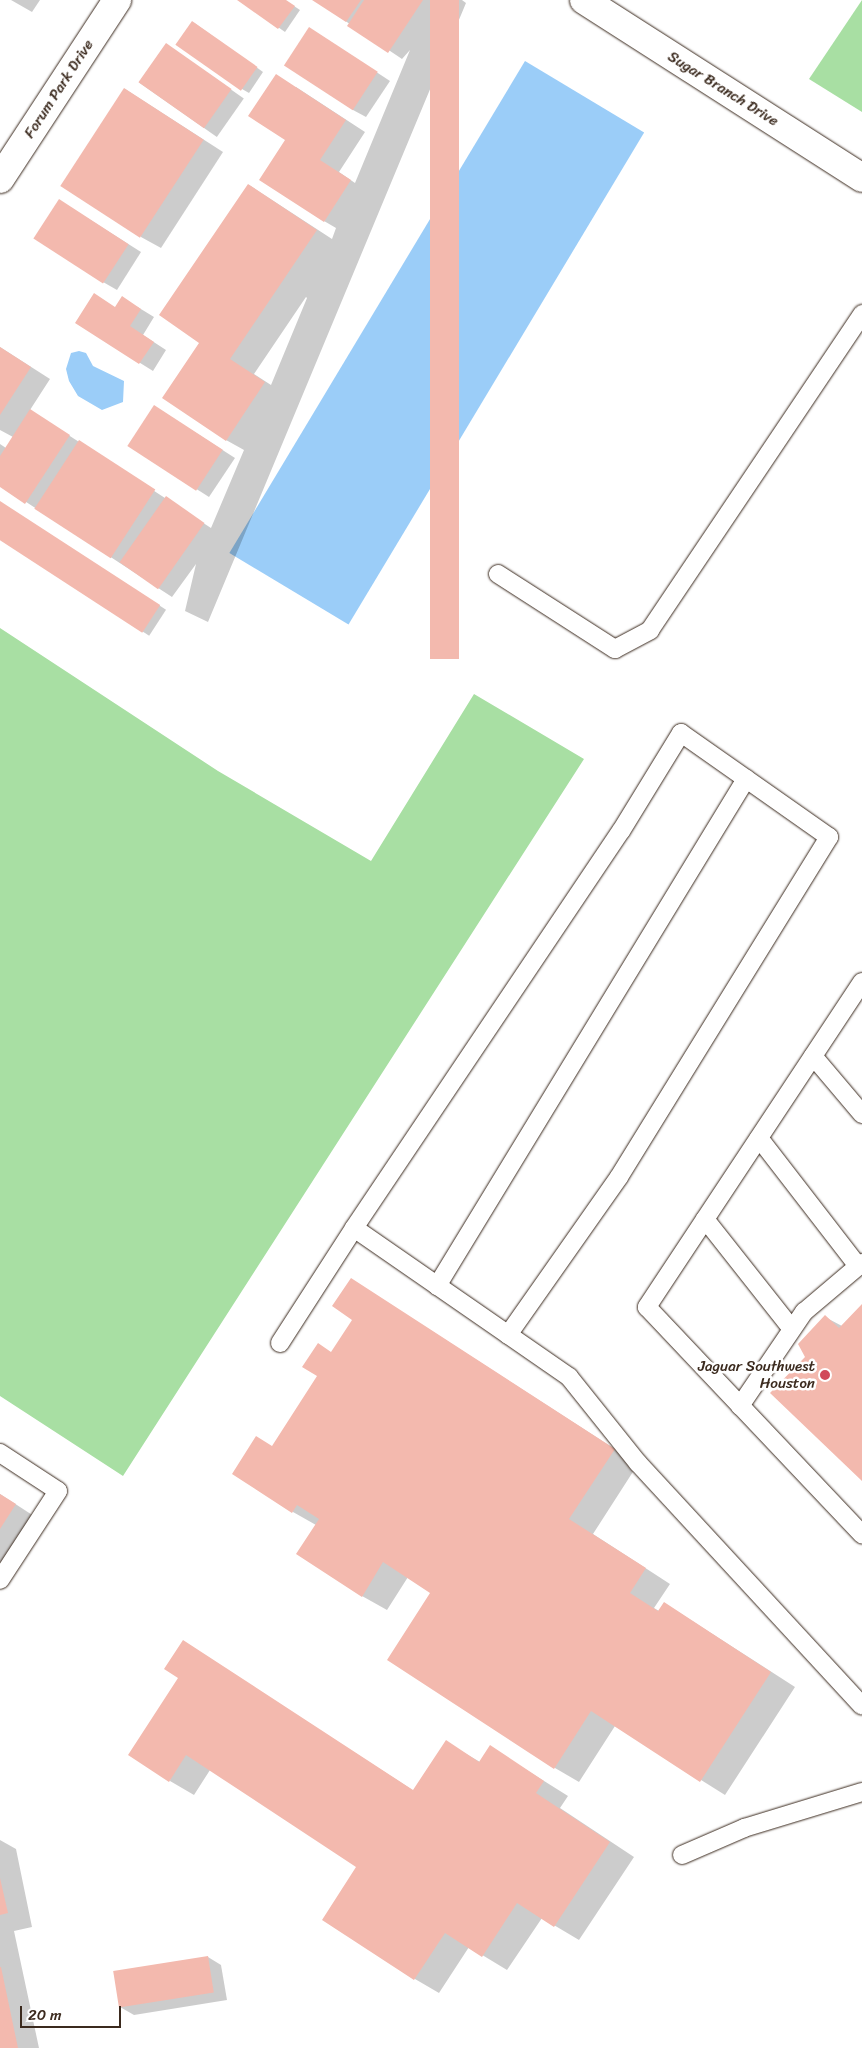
<!DOCTYPE html>
<style>
body{margin:0}
#map{position:relative;width:862px;height:2048px;overflow:hidden;background:#fff;font-family:Sriracha,sans-serif}
div>[style]{position:absolute}
.green>*{inset:0;background:#a8dfa3}
.water>*{inset:0;background:#9bcdf8;transform-origin:0 0}
.shadow>*{inset:0;background:#0003;transform-origin:0 0}
.building>*{inset:0;background:#f3b9ae;transform-origin:0 0}
.roads{filter:drop-shadow(0 0 1px #3b2a1e) drop-shadow(0 0 1px #3b2a1e)}
.lane>*{height:18px;margin:-9px;padding:0 9px;transform-origin:9px;border-radius:9px;background:#fff}
.street>*{height:28px;margin:-14px;padding:0 14px;transform-origin:14px;border-radius:14px;background:#fff}
.dots>*{width:14px;height:14px;translate:-50% -50%;box-sizing:border-box;border:2px solid #fff;border-radius:50%}
span{translate:-50% -50%;white-space:nowrap;text-align:center;line-height:1.15;-webkit-text-stroke:5px #fff;paint-order:stroke}
.street-label{font-size:15px;color:#3b2a1e}
.poi-label{font-size:15px;color:#3b2a1e}
.right{translate:-100% -50%;text-align:right}
.scale{position:absolute;left:20px;top:2006px;width:101px;height:22px;box-sizing:border-box;border:2px solid #3b2a1e;border-top:0;padding-left:6px;font-size:15px;line-height:18px;white-space:nowrap;color:#3b2a1e;-webkit-text-stroke:4px #fff;paint-order:stroke}
</style>
<div id="map">
<div class="green">
<i style="clip-path:polygon(862px 0,862px 112px,809px 79px)"></i>
<i style="clip-path:polygon(0 628px,218px 771px,371px 861px,474px 694px,584px 759px,123px 1476px,0 1396px)"></i>
</div>
<div class="water">
<i style="left:525px;top:61px;width:139px;height:574px;rotate:31deg"></i>
<i style="clip-path:polygon(79px 351px,86px 353px,93px 366px,124px 381px,123px 402px,102px 410px,78px 396px,69px 381px,66px 369px,71px 353px)"></i>
</div>
<div class="shadow">
<i style="clip-path:polygon(11px 0,40px 0,32px 12px)"></i>
<i style="clip-path:polygon(239px 0,285px 0,300px 10px,285px 32px)"></i>
<i style="clip-path:polygon(evenodd,314px 0,462px 0,466px 3px,208px 622px,185px 611px,196px 564px,172px 597px,0 485px,0 444px,6px 448px,13px 437px,0 430px,0 347px,50px 379px,30px 410px,211px 528px,244px 450px,226px 440px,201px 342px,249px 185px,332px 239px,336px 228px,324px 221px,287px 140px,296px 87px,365px 132px,339px 172px,355px 183px,410px 50px,402px 59px,314px 0,306px 297px,307px 298px,271px 385px,254px 374px,306px 297px)"></i>
<i style="clip-path:polygon(193px 22px,263px 72px,249px 93px,242px 89px)"></i>
<i style="clip-path:polygon(323px 37px,390px 81px,366px 117px,353px 110px)"></i>
<i style="left:166px;top:44px;width:95px;height:47px;rotate:35deg"></i>
<i style="clip-path:polygon(125px 89px,223px 152px,161px 248px,141px 237px)"></i>
<i style="clip-path:polygon(73px 209px,141px 252px,117px 290px,103px 282px)"></i>
<i style="clip-path:polygon(136px 306px,154px 317px,143px 335px,166px 350px,153px 371px,76px 323px,116px 308px)"></i>
<i style="clip-path:polygon(168px 415px,235px 458px,209px 497px,129px 446px)"></i>
<i style="left:0;top:502px;width:198px;height:31px;rotate:33deg"></i>
<i style="clip-path:polygon(351px 1279px,638px 1464px,593px 1534px,670px 1584px,654px 1608px,659px 1611px,664px 1603px,795px 1687px,725px 1795px,615px 1726px,579px 1782px,555px 1768px,432px 1592px,408px 1577px,387px 1610px,362px 1596px,316px 1525px,293px 1512px,273px 1447px,354px 1319px)"></i>
<i style="clip-path:polygon(862px 1306px,862px 1479px,806px 1357px,825px 1317px,842px 1326px)"></i>
<i style="clip-path:polygon(0 1494px,40px 1520px,0 1582px)"></i>
<i style="clip-path:polygon(183px 1642px,414px 1791px,446px 1742px,480px 1762px,490px 1747px,568px 1796px,560px 1808px,634px 1857px,579px 1940px,542px 1918px,507px 1970px,469px 1947px,439px 1993px,415px 1979px,358px 1866px,210px 1770px,194px 1795px,170px 1781px)"></i>
<i style="clip-path:polygon(0 1840px,16px 1849px,32px 1927px,14px 1931px,39px 2048px,0 2048px)"></i>
<i style="clip-path:polygon(208px 1957px,221px 1965px,227px 2000px,134px 2015px,120px 2007px)"></i>
</div>
<div class="building">
<i style="clip-path:polygon(237px 0,286px 0,295px 6px,278px 29px)"></i>
<i style="clip-path:polygon(312px 0,361px 0,346px 22px)"></i>
<i style="clip-path:polygon(364px 0,423px 0,388px 53px,347px 26px)"></i>
<i style="left:430px;top:0;width:29px;height:659px"></i>
<i style="left:192px;top:21px;width:80px;height:29px;rotate:35deg"></i>
<i style="left:309px;top:27px;width:82px;height:46px;rotate:33deg"></i>
<i style="left:166px;top:43px;width:80px;height:48px;rotate:35deg"></i>
<i style="clip-path:polygon(276px 74px,346px 120px,320px 160px,351px 180px,324px 222px,259px 180px,285px 140px,248px 116px)"></i>
<i style="left:124px;top:88px;width:95px;height:117px;rotate:33deg"></i>
<i style="clip-path:polygon(248px 184px,317px 230px,230px 359px,265px 382px,226px 441px,162px 398px,199px 343px,159px 315px)"></i>
<i style="left:59px;top:199px;width:83px;height:47px;rotate:33deg"></i>
<i style="clip-path:polygon(94px 293px,115px 307px,122px 296px,141px 309px,130px 326px,154px 342px,139px 364px,75px 323px)"></i>
<i style="clip-path:polygon(0 347px,31px 367px,0 415px)"></i>
<i style="left:154px;top:405px;width:82px;height:49px;rotate:33deg"></i>
<i style="clip-path:polygon(30px 409px,70px 435px,25px 504px,0 487px,0 456px)"></i>
<i style="left:79px;top:440px;width:91px;height:82px;rotate:33deg"></i>
<i style="left:166px;top:496px;width:47px;height:81px;rotate:35deg"></i>
<i style="left:0;top:501px;width:191px;height:33px;rotate:33deg"></i>
<i style="clip-path:polygon(351px 1278px,615px 1449px,569px 1519px,646px 1568px,630px 1593px,658px 1611px,664px 1602px,771px 1672px,700px 1782px,591px 1711px,554px 1769px,387px 1660px,430px 1593px,383px 1562px,362px 1597px,296px 1554px,319px 1519px,297px 1505px,292px 1513px,232px 1474px,256px 1436px,272px 1446px,317px 1376px,302px 1367px,318px 1343px,331px 1352px,352px 1320px,332px 1306px)"></i>
<i style="clip-path:polygon(862px 1304px,862px 1481px,770px 1393px,805px 1357px,798px 1344px,825px 1315px,839px 1328px)"></i>
<i style="clip-path:polygon(0 1494px,16px 1504px,0 1529px)"></i>
<i style="clip-path:polygon(183px 1640px,413px 1790px,446px 1740px,479px 1762px,490px 1745px,544px 1781px,536px 1793px,610px 1842px,554px 1927px,517px 1903px,482px 1957px,445px 1933px,414px 1980px,322px 1920px,356px 1867px,186px 1755px,169px 1782px,128px 1755px,178px 1678px,164px 1669px)"></i>
<i style="clip-path:polygon(0 1878px,8px 1913px,0 1915px)"></i>
<i style="left:208px;top:1956px;width:37px;height:96px;rotate:81deg"></i>
<i style="clip-path:polygon(0 1967px,1px 1967px,18px 2048px,0 2048px)"></i>
</div>
<div class="roads">
<div class="lane">
<i style="left:498px;top:574px;width:139px;rotate:32.7deg"></i>
<i style="left:615px;top:649px;width:40px;rotate:-28deg"></i>
<i style="left:650px;top:630px;width:381px;rotate:-56.1deg"></i>
<i style="left:862px;top:982px;width:390px;rotate:123.5deg"></i>
<i style="left:647px;top:1307px;width:313px;rotate:46.6deg"></i>
<i style="left:813px;top:1056px;width:76px;rotate:49.8deg"></i>
<i style="left:759px;top:1138px;width:162px;rotate:52.3deg"></i>
<i style="left:705px;top:1219px;width:140px;rotate:51.7deg"></i>
<i style="left:354px;top:1228px;width:478px;rotate:-56.1deg"></i>
<i style="left:621px;top:831px;width:115px;rotate:-58.5deg"></i>
<i style="left:681px;top:733px;width:181px;rotate:35.1deg"></i>
<i style="left:829px;top:837px;width:400px;rotate:121.7deg"></i>
<i style="left:619px;top:1177px;width:193px;rotate:125.1deg"></i>
<i style="left:437px;top:1286px;width:594px;rotate:-58.64deg"></i>
<i style="left:280px;top:1343px;width:137px;rotate:-57.2deg"></i>
<i style="left:354px;top:1228px;width:262px;rotate:34.7deg"></i>
<i style="left:569px;top:1377px;width:110px;rotate:51.3deg"></i>
<i style="left:638px;top:1463px;width:330px;rotate:47.3deg"></i>
<i style="left:740px;top:1406px;width:114px;rotate:-55.8deg"></i>
<i style="left:804px;top:1312px;width:76px;rotate:-40.2deg"></i>
<i style="left:0;top:1453px;width:69px;rotate:33.2deg"></i>
<i style="left:58px;top:1491px;width:106px;rotate:123.1deg"></i>
<i style="left:682px;top:1855px;width:68px;rotate:-23.5deg"></i>
<i style="left:744px;top:1828px;width:123px;rotate:-17deg"></i>
</div>
<div class="street">
<i style="left:584px;top:0;width:330px;rotate:32.6deg"></i>
<i style="left:0;top:179px;width:214px;rotate:-56.8deg"></i>
</div>
</div>
<div class="dots">
<i style="left:825px;top:1375px;background:#d1495b"></i>
</div>
<div class="street-label">
<span style="left:59px;top:89px;rotate:-57deg">Forum Park Drive</span>
<span style="left:723px;top:89px;rotate:32deg">Sugar Branch Drive</span>
</div>
<div class="poi-label">
<span class="right" style="left:815px;top:1375px">Jaguar Southwest<br>Houston</span>
</div>
<div class="scale">20 m</div>
</div>
